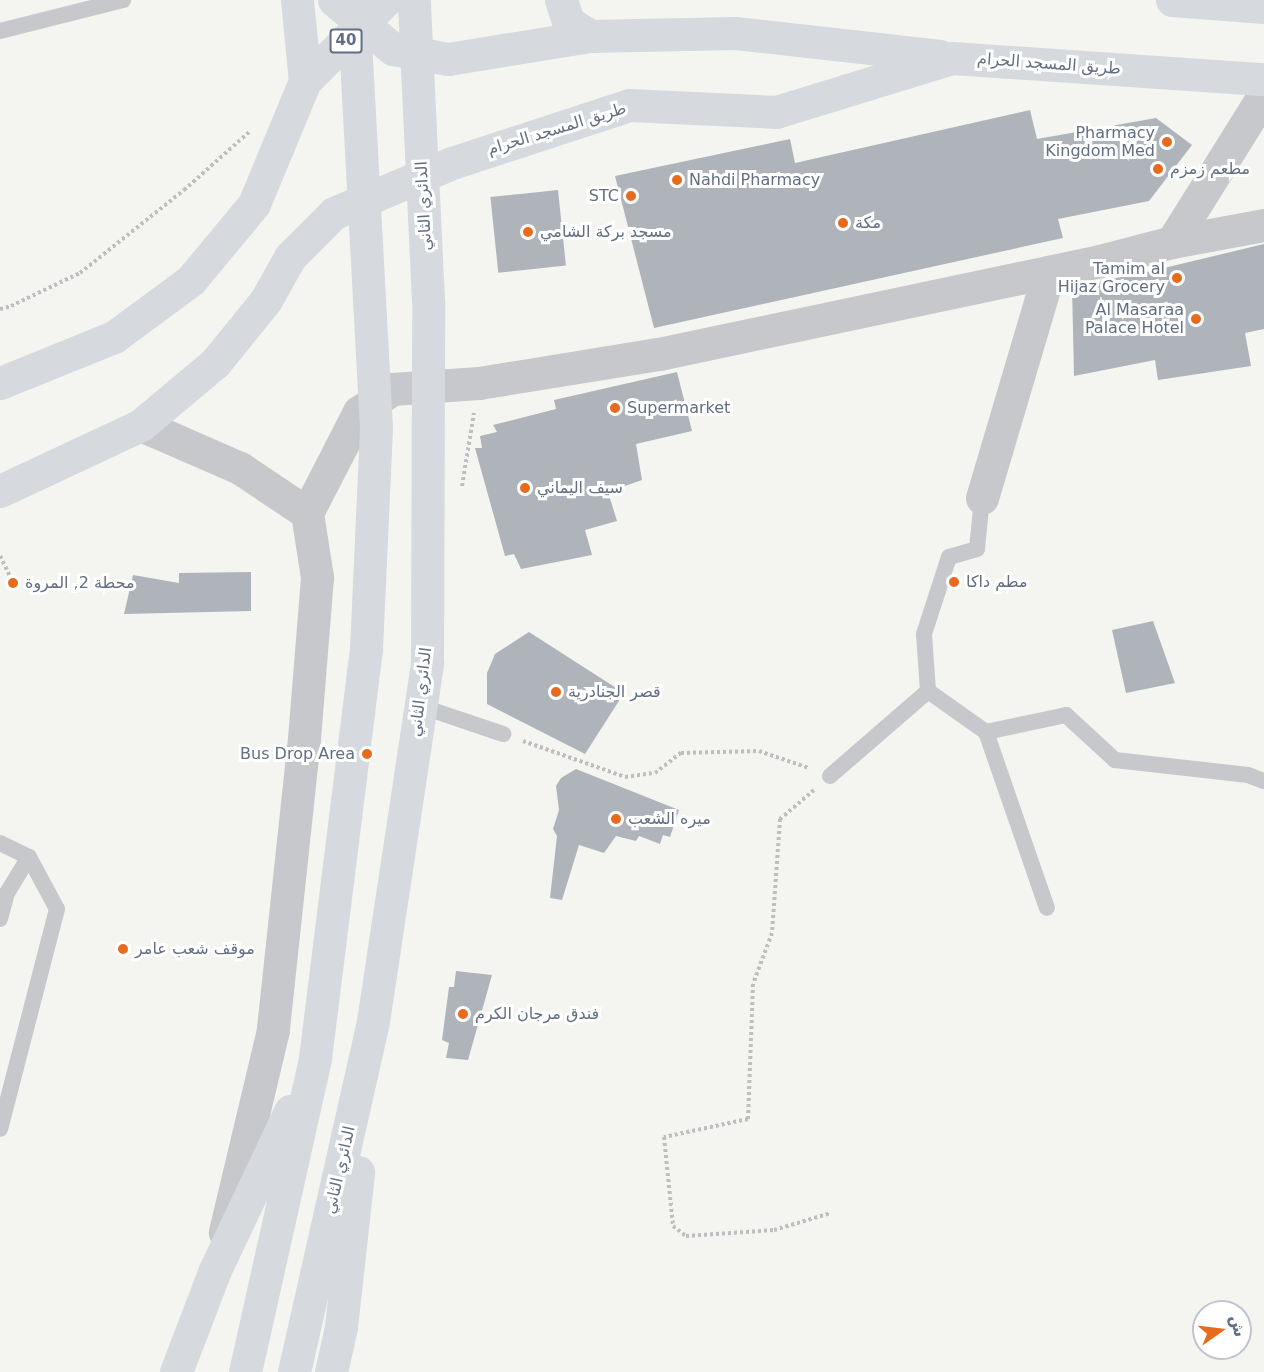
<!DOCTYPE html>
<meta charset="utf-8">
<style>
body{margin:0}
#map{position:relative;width:1264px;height:1372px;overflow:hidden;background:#f4f5f0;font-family:"DejaVu Sans","Noto Sans Arabic",sans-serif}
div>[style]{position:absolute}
.building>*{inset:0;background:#aeb4ba;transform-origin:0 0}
.path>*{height:4px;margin-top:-2px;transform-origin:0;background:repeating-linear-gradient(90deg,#bdbec0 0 3px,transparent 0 6px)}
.service>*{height:16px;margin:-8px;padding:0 8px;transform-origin:8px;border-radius:8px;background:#c6c8cc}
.minor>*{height:33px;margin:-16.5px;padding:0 16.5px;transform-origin:16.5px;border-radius:16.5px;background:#c6c8cc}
.tertiary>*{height:33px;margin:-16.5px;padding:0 16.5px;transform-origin:16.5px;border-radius:16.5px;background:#c6c8cc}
.primary>*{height:33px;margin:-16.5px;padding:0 16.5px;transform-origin:16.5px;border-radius:16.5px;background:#d6d9de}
.motorway>*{height:33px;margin:-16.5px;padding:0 16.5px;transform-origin:16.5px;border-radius:16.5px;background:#d6d9de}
.dots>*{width:16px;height:16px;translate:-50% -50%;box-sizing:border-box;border:3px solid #fff;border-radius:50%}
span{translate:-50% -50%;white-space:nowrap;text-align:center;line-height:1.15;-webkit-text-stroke:6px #fff;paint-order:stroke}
.shield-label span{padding:2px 4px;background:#fff;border:2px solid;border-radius:4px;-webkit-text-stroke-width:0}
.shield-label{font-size:15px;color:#626f82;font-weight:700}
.street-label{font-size:16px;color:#626f82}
.poi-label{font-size:16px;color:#626f82}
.right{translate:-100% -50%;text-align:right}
.left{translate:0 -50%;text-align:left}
.north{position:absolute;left:1192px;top:1300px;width:60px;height:60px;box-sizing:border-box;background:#fff;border:2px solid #c0c5cd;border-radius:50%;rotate:76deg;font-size:16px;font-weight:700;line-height:24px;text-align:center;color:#626f82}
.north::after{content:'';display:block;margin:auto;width:21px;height:27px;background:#e86b1d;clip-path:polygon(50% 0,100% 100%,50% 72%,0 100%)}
</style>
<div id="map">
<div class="building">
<i style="clip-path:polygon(1030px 110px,1037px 139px,1156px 118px,1192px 145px,1149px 201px,1058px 219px,1063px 238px,654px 328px,615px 176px,790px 139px,795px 163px)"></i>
<i style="left:558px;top:190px;width:76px;height:68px;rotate:84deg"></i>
<i style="clip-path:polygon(1264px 244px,1264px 329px,1245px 333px,1251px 366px,1158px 380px,1155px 360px,1074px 376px,1072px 286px,1139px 274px)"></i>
<i style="clip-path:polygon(677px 372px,692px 431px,636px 444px,642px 480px,608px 492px,617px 521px,585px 530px,592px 555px,521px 569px,514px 554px,505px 556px,475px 448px,482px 448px,480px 436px,497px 432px,493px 425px,556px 409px,554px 400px)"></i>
<i style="clip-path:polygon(251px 572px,251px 611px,124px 614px,133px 575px,179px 583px,179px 573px)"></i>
<i style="clip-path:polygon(1153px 621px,1175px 683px,1126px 693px,1112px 630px)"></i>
<i style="clip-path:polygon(529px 632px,624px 693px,585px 754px,487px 704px,487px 673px,495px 654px)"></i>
<i style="clip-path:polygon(576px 769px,679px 810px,670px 837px,663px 835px,660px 844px,639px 836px,636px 841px,616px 836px,604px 853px,579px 845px,562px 900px,550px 898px,557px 836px,553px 829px,559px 810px,556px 786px,561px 778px)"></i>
<i style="clip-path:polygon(456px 971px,492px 975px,468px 1060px,446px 1058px,449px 1043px,442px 1040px,449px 987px,454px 987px)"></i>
</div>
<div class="path">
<i style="left:0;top:309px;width:11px;rotate:-15deg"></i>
<i style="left:11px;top:306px;width:76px;rotate:-25.6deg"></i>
<i style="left:80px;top:273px;width:133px;rotate:-38.6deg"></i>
<i style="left:184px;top:190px;width:87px;rotate:-41.7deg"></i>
<i style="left:462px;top:486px;width:74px;rotate:-80.7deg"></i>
<i style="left:0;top:556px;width:30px;rotate:64deg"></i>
<i style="left:523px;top:741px;width:108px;rotate:19.4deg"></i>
<i style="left:625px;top:777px;width:30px;rotate:-8deg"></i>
<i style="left:655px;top:773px;width:33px;rotate:-38deg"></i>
<i style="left:681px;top:753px;width:78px;rotate:-1.5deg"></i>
<i style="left:759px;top:751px;width:53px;rotate:18.8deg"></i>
<i style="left:814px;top:790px;width:45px;rotate:139.5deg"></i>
<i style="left:780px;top:819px;width:114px;rotate:94deg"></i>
<i style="left:772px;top:933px;width:54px;rotate:110.4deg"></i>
<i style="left:753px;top:984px;width:135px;rotate:92.1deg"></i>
<i style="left:748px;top:1119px;width:86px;rotate:167.9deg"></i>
<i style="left:664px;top:1137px;width:89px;rotate:84.2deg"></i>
<i style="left:673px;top:1226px;width:16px;rotate:38deg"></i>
<i style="left:686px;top:1236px;width:88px;rotate:-3.9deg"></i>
<i style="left:774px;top:1230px;width:59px;rotate:-16.6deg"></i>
</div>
<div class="service">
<i style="left:0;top:31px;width:127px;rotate:-14.1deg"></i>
<i style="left:982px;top:498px;width:51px;rotate:95.6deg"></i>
<i style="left:977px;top:549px;width:29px;rotate:164deg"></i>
<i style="left:949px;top:557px;width:81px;rotate:108deg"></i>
<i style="left:924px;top:634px;width:57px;rotate:86deg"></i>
<i style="left:928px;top:691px;width:71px;rotate:35.3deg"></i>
<i style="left:986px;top:732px;width:82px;rotate:-12deg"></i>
<i style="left:1066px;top:715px;width:67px;rotate:42.6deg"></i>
<i style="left:1115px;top:760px;width:134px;rotate:6.4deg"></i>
<i style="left:1248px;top:775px;width:17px;rotate:21deg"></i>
<i style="left:420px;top:706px;width:88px;rotate:18.6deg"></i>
<i style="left:986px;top:732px;width:186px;rotate:70.9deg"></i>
<i style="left:830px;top:776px;width:130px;rotate:-40.9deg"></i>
<i style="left:0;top:843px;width:32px;rotate:26deg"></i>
<i style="left:29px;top:857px;width:59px;rotate:61.7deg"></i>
<i style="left:57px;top:909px;width:227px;rotate:104.5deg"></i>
<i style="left:0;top:919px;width:27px;rotate:-75deg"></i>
<i style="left:7px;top:893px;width:42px;rotate:-58.6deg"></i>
</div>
<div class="minor">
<i style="left:1172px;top:242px;width:173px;rotate:-58deg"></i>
<i style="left:982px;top:498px;width:236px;rotate:-73.5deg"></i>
<i style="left:307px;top:513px;width:114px;rotate:-62.8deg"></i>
<i style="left:359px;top:412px;width:40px;rotate:-34.9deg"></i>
<i style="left:392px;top:389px;width:87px;rotate:-3.9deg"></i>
<i style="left:479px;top:383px;width:182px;rotate:-9.2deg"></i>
<i style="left:659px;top:354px;width:451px;rotate:-11.9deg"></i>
<i style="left:1100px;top:261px;width:74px;rotate:-14.8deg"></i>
<i style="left:1172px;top:242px;width:94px;rotate:-10.5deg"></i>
</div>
<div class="tertiary">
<i style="left:141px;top:425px;width:108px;rotate:23.5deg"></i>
<i style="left:240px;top:468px;width:81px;rotate:33.9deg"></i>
<i style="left:307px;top:513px;width:65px;rotate:81.1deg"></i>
<i style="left:317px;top:577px;width:162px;rotate:94.6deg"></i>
<i style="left:304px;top:738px;width:294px;rotate:96.1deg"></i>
<i style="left:273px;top:1030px;width:208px;rotate:103.4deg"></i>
</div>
<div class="primary">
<i style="left:297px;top:0;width:81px;rotate:84.4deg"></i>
<i style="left:334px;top:0;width:77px;rotate:39.7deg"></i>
<i style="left:393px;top:49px;width:56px;rotate:10.3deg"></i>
<i style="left:448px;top:59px;width:144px;rotate:-9.2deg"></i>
<i style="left:590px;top:36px;width:145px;rotate:-1.2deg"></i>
<i style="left:735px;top:33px;width:206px;rotate:6.4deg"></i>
<i style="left:561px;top:0;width:23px;rotate:72deg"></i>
<i style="left:568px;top:22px;width:26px;rotate:32deg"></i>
<i style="left:1172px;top:0;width:92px;rotate:4.4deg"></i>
<i style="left:0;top:383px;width:123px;rotate:-22deg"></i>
<i style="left:114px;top:337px;width:96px;rotate:-36.5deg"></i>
<i style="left:191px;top:280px;width:99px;rotate:-50.3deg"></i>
<i style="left:254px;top:204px;width:133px;rotate:-67.5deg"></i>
<i style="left:305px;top:81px;width:115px;rotate:-45deg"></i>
<i style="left:0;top:491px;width:156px;rotate:-25.1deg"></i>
<i style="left:141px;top:425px;width:97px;rotate:-40deg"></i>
<i style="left:215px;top:363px;width:81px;rotate:-51deg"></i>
<i style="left:266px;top:300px;width:49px;rotate:-60.8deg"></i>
<i style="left:290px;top:257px;width:62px;rotate:-45deg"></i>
<i style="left:334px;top:213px;width:128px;rotate:-23deg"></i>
<i style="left:452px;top:163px;width:186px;rotate:-18.1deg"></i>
<i style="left:629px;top:105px;width:147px;rotate:2.7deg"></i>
<i style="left:776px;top:112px;width:184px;rotate:-17.1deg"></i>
<i style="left:952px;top:58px;width:313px;rotate:3.9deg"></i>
</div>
<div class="motorway">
<i style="left:176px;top:1372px;width:109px;rotate:-69.1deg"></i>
<i style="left:215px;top:1270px;width:176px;rotate:-64.7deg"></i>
<i style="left:245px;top:1372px;width:322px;rotate:-77.4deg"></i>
<i style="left:315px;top:1058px;width:412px;rotate:-82.9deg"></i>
<i style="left:366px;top:649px;width:221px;rotate:-87.4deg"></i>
<i style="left:376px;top:428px;width:429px;rotate:-93.1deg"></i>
<i style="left:294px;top:1372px;width:360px;rotate:-77.3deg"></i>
<i style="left:373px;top:1021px;width:363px;rotate:-81.4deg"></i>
<i style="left:427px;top:662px;width:361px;rotate:-89.8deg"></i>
<i style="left:428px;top:301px;width:301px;rotate:-92.7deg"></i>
<i style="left:331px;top:1372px;width:46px;rotate:-77.5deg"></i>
<i style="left:341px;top:1327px;width:156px;rotate:-83.7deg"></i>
</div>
<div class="dots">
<i style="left:1167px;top:142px;background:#e86b1d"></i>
<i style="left:1158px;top:169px;background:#e86b1d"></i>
<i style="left:677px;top:180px;background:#e86b1d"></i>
<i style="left:631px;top:196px;background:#e86b1d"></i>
<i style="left:843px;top:223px;background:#e86b1d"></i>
<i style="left:528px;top:232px;background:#e86b1d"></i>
<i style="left:1177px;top:278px;background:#e86b1d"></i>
<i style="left:1196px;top:319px;background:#e86b1d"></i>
<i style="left:615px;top:408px;background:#e86b1d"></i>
<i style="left:525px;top:488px;background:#e86b1d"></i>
<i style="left:954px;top:582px;background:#e86b1d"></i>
<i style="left:13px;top:583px;background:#e86b1d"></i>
<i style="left:556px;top:692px;background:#e86b1d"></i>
<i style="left:367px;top:754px;background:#e86b1d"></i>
<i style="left:616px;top:819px;background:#e86b1d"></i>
<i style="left:123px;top:949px;background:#e86b1d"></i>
<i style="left:463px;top:1014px;background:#e86b1d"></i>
</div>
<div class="shield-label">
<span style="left:346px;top:41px">40</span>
</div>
<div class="street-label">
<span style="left:1049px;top:64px;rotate:4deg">طريق المسجد الحرام</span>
<span style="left:557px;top:129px;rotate:-17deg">طريق المسجد الحرام</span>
<span style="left:424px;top:206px;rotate:-93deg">الدائري الثاني</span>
<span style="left:421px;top:692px;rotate:-83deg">الدائري الثاني</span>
<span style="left:340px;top:1170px;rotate:-77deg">الدائري الثاني</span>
</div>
<div class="poi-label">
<span class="right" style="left:1155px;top:142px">Pharmacy<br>Kingdom Med</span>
<span class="left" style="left:1170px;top:169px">مطعم زمزم</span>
<span class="left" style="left:689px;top:180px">Nahdi Pharmacy</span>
<span class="right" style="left:619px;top:196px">STC</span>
<span class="left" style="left:855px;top:223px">مكة</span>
<span class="left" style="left:540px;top:232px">مسجد بركة الشامي</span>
<span class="right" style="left:1165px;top:278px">Tamim al<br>Hijaz Grocery</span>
<span class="right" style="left:1184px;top:319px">Al Masaraa<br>Palace Hotel</span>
<span class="left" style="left:627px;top:408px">Supermarket</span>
<span class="left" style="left:537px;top:488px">سيف اليماني</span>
<span class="left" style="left:966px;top:582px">مطم داكا</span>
<span class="left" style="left:25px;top:583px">محطة 2, المروة</span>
<span class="left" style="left:568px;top:692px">قصر الجنادرية</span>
<span class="right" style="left:355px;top:754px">Bus Drop Area</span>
<span class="left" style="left:628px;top:819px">ميره الشعب</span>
<span class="left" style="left:135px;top:949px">موقف شعب عامر</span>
<span class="left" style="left:475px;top:1014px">فندق مرجان الكرم</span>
</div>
<div class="north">ش</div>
</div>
